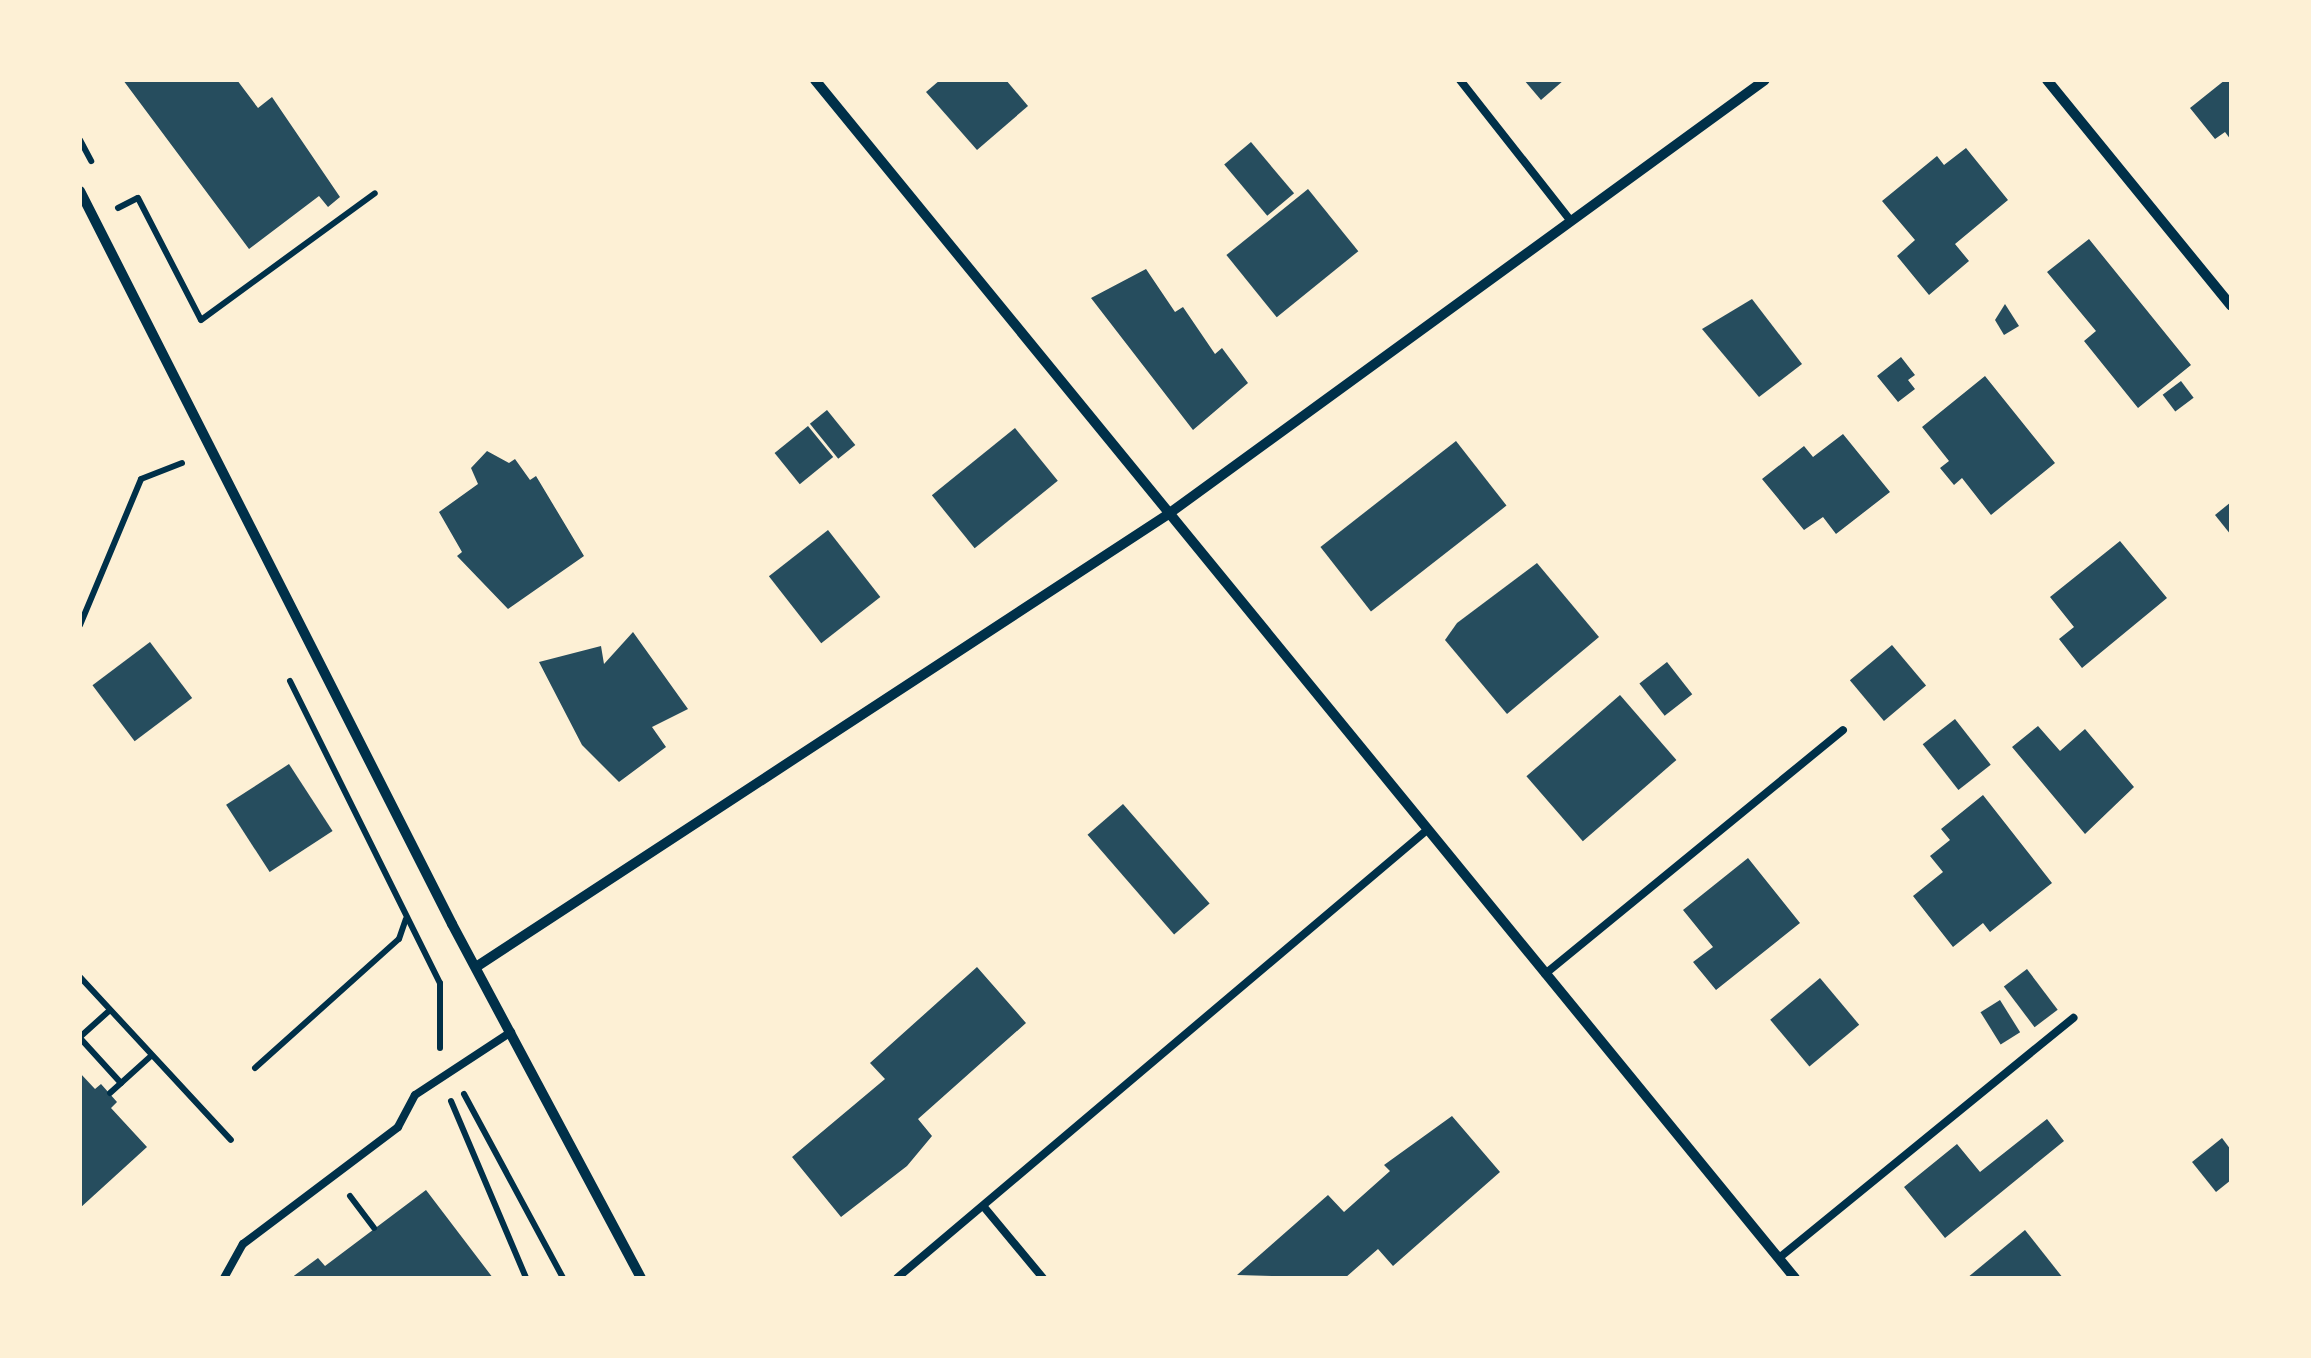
<!DOCTYPE html>
<style>
body{margin:0}
#map{position:relative;width:2311px;height:1358px;overflow:hidden;background:#fdf0d5;font-family:"Titillium Web",sans-serif}
div>[style]{position:absolute}
.building>*{inset:0;background:#264d5e;transform-origin:0 0}
.path>*{height:6px;margin:-3px;padding:0 3px;transform-origin:3px;border-radius:3px;background:#003049}
.service>*{height:8px;margin:-4px;padding:0 4px;transform-origin:4px;border-radius:4px;background:#003049}
.minor>*{height:10px;margin:-5px;padding:0 5px;transform-origin:5px;border-radius:5px;background:#003049}
span{translate:-50% -50%;white-space:nowrap;text-align:center;line-height:1.15;-webkit-text-stroke:9px #fdf0d5;paint-order:stroke}
.frame{position:absolute;inset:0;border:82px solid #fdf0d5;pointer-events:none}
</style>
<div id="map">
<div class="building">
<i style="clip-path:polygon(123px 80px,237px 80px,258px 108px,272px 97px,340px 197px,328px 207px,319px 196px,249px 249px)"></i>
<i style="clip-path:polygon(940px 80px,1006px 80px,1028px 106px,977px 150px,926px 92px)"></i>
<i style="clip-path:polygon(1524px 80px,1564px 80px,1541px 100px)"></i>
<i style="clip-path:polygon(2225px 80px,2231px 80px,2231px 140px,2225px 132px,2215px 139px,2190px 108px)"></i>
<i style="left:1251px;top:142px;width:67px;height:35px;rotate:50deg"></i>
<i style="clip-path:polygon(1966px 148px,2008px 200px,1955px 244px,1969px 261px,1929px 295px,1897px 256px,1915px 240px,1882px 201px,1937px 156px,1944px 165px)"></i>
<i style="left:1308px;top:189px;width:80px;height:105px;rotate:51deg"></i>
<i style="clip-path:polygon(2089px 239px,2191px 365px,2138px 408px,2084px 341px,2096px 331px,2047px 272px)"></i>
<i style="clip-path:polygon(1146px 269px,1175px 312px,1183px 307px,1215px 354px,1222px 348px,1248px 383px,1193px 430px,1091px 298px)"></i>
<i style="clip-path:polygon(1752px 299px,1802px 364px,1759px 397px,1702px 329px)"></i>
<i style="clip-path:polygon(2005px 304px,2019px 326px,2004px 335px,1995px 320px)"></i>
<i style="clip-path:polygon(1901px 357px,1915px 375px,1908px 380px,1915px 389px,1898px 402px,1877px 376px)"></i>
<i style="clip-path:polygon(1985px 376px,2055px 463px,1991px 515px,1962px 478px,1954px 485px,1940px 468px,1949px 461px,1922px 427px)"></i>
<i style="left:2181px;top:381px;width:21px;height:23px;rotate:53deg"></i>
<i style="left:827px;top:410px;width:45px;height:22px;rotate:51deg"></i>
<i style="left:808px;top:426px;width:40px;height:43px;rotate:51deg"></i>
<i style="left:1015px;top:428px;width:68px;height:107px;rotate:51deg"></i>
<i style="clip-path:polygon(1843px 434px,1890px 492px,1836px 534px,1823px 517px,1804px 530px,1762px 479px,1804px 446px,1813px 457px)"></i>
<i style="left:1456px;top:441px;width:82px;height:172px;rotate:52deg"></i>
<i style="clip-path:polygon(487px 451px,509px 463px,515px 459px,530px 480px,536px 476px,584px 556px,508px 609px,457px 556px,462px 552px,439px 512px,478px 484px,471px 468px)"></i>
<i style="clip-path:polygon(2231px 502px,2231px 535px,2215px 515px)"></i>
<i style="left:828px;top:530px;width:85px;height:75px;rotate:52deg"></i>
<i style="clip-path:polygon(2120px 541px,2167px 598px,2082px 668px,2059px 639px,2074px 627px,2050px 597px)"></i>
<i style="clip-path:polygon(1537px 563px,1599px 637px,1507px 714px,1445px 640px,1457px 623px)"></i>
<i style="clip-path:polygon(633px 632px,688px 709px,652px 727px,666px 747px,619px 782px,582px 745px,539px 662px,601px 646px,604px 664px)"></i>
<i style="left:150px;top:642px;width:70px;height:72px;rotate:53deg"></i>
<i style="left:1892px;top:645px;width:53px;height:55px;rotate:50deg"></i>
<i style="left:1667px;top:662px;width:41px;height:35px;rotate:52deg"></i>
<i style="left:1620px;top:695px;width:86px;height:124px;rotate:49deg"></i>
<i style="left:1955px;top:719px;width:58px;height:41px;rotate:52deg"></i>
<i style="clip-path:polygon(2038px 726px,2060px 751px,2085px 729px,2134px 787px,2085px 834px,2012px 747px)"></i>
<i style="left:289px;top:764px;width:80px;height:75px;rotate:57deg"></i>
<i style="clip-path:polygon(1983px 795px,2052px 883px,1990px 932px,1983px 923px,1953px 947px,1913px 896px,1943px 872px,1930px 856px,1950px 840px,1941px 829px)"></i>
<i style="left:1123px;top:804px;width:132px;height:47px;rotate:49deg"></i>
<i style="clip-path:polygon(1748px 858px,1800px 923px,1716px 990px,1693px 962px,1713px 947px,1683px 910px)"></i>
<i style="clip-path:polygon(977px 967px,1026px 1023px,918px 1119px,932px 1136px,907px 1166px,841px 1217px,792px 1157px,885px 1079px,870px 1063px)"></i>
<i style="left:2027px;top:969px;width:51px;height:29px;rotate:53deg"></i>
<i style="left:1820px;top:978px;width:61px;height:65px;rotate:50deg"></i>
<i style="left:2000px;top:1000px;width:38px;height:23px;rotate:58deg"></i>
<i style="clip-path:polygon(80px 1073px,95px 1089px,101px 1084px,117px 1102px,111px 1108px,147px 1147px,80px 1208px)"></i>
<i style="clip-path:polygon(1452px 1116px,1500px 1172px,1393px 1266px,1378px 1249px,1345px 1278px,1237px 1275px,1328px 1195px,1344px 1212px,1390px 1171px,1384px 1165px)"></i>
<i style="clip-path:polygon(2047px 1119px,2064px 1141px,1945px 1238px,1904px 1187px,1957px 1144px,1980px 1172px)"></i>
<i style="clip-path:polygon(2222px 1138px,2231px 1150px,2231px 1180px,2216px 1192px,2192px 1162px)"></i>
<i style="clip-path:polygon(426px 1190px,493px 1278px,291px 1278px,318px 1258px,325px 1266px)"></i>
<i style="clip-path:polygon(2025px 1230px,2063px 1278px,1967px 1278px)"></i>
</div>
<div class="path">
<i style="left:80px;top:140px;width:24px;rotate:62deg"></i>
<i style="left:118px;top:208px;width:22px;rotate:-27deg"></i>
<i style="left:138px;top:198px;width:137px;rotate:62.7deg"></i>
<i style="left:201px;top:320px;width:215px;rotate:-36.1deg"></i>
<i style="left:80px;top:625px;width:158px;rotate:-67.3deg"></i>
<i style="left:141px;top:479px;width:44px;rotate:-21.3deg"></i>
<i style="left:290px;top:681px;width:337px;rotate:63.6deg"></i>
<i style="left:440px;top:983px;width:65px;rotate:90deg"></i>
<i style="left:80px;top:977px;width:222px;rotate:47.2deg"></i>
<i style="left:80px;top:1037px;width:40px;rotate:-42deg"></i>
<i style="left:80px;top:1038px;width:61px;rotate:47.7deg"></i>
<i style="left:255px;top:1068px;width:193px;rotate:-41.9deg"></i>
<i style="left:399px;top:939px;width:21px;rotate:-71deg"></i>
<i style="left:110px;top:1093px;width:55px;rotate:-42.1deg"></i>
<i style="left:464px;top:1094px;width:209px;rotate:61.7deg"></i>
<i style="left:451px;top:1101px;width:192px;rotate:67deg"></i>
<i style="left:350px;top:1196px;width:40px;rotate:53deg"></i>
</div>
<div class="service">
<i style="left:1460px;top:80px;width:179px;rotate:51.8deg"></i>
<i style="left:1545px;top:974px;width:385px;rotate:-39.3deg"></i>
<i style="left:984px;top:1207px;width:92px;rotate:50.3deg"></i>
<i style="left:1779px;top:1258px;width:380px;rotate:-39.2deg"></i>
<i style="left:224px;top:1278px;width:39px;rotate:-61deg"></i>
<i style="left:243px;top:1244px;width:194px;rotate:-37deg"></i>
<i style="left:398px;top:1127px;width:36px;rotate:-62deg"></i>
<i style="left:415px;top:1095px;width:115px;rotate:-33.3deg"></i>
<i style="left:897px;top:1278px;width:694px;rotate:-40.21deg"></i>
</div>
<div class="minor">
<i style="left:815px;top:80px;width:1548px;rotate:50.72deg"></i>
<i style="left:2047px;top:80px;width:291px;rotate:50.8deg"></i>
<i style="left:80px;top:191px;width:822px;rotate:63.09deg"></i>
<i style="left:452px;top:924px;width:401px;rotate:61.9deg"></i>
<i style="left:476px;top:967px;width:826px;rotate:-33.19deg"></i>
<i style="left:1167px;top:515px;width:739px;rotate:-36.03deg"></i>
</div>
<div class="frame"></div>
</div>
